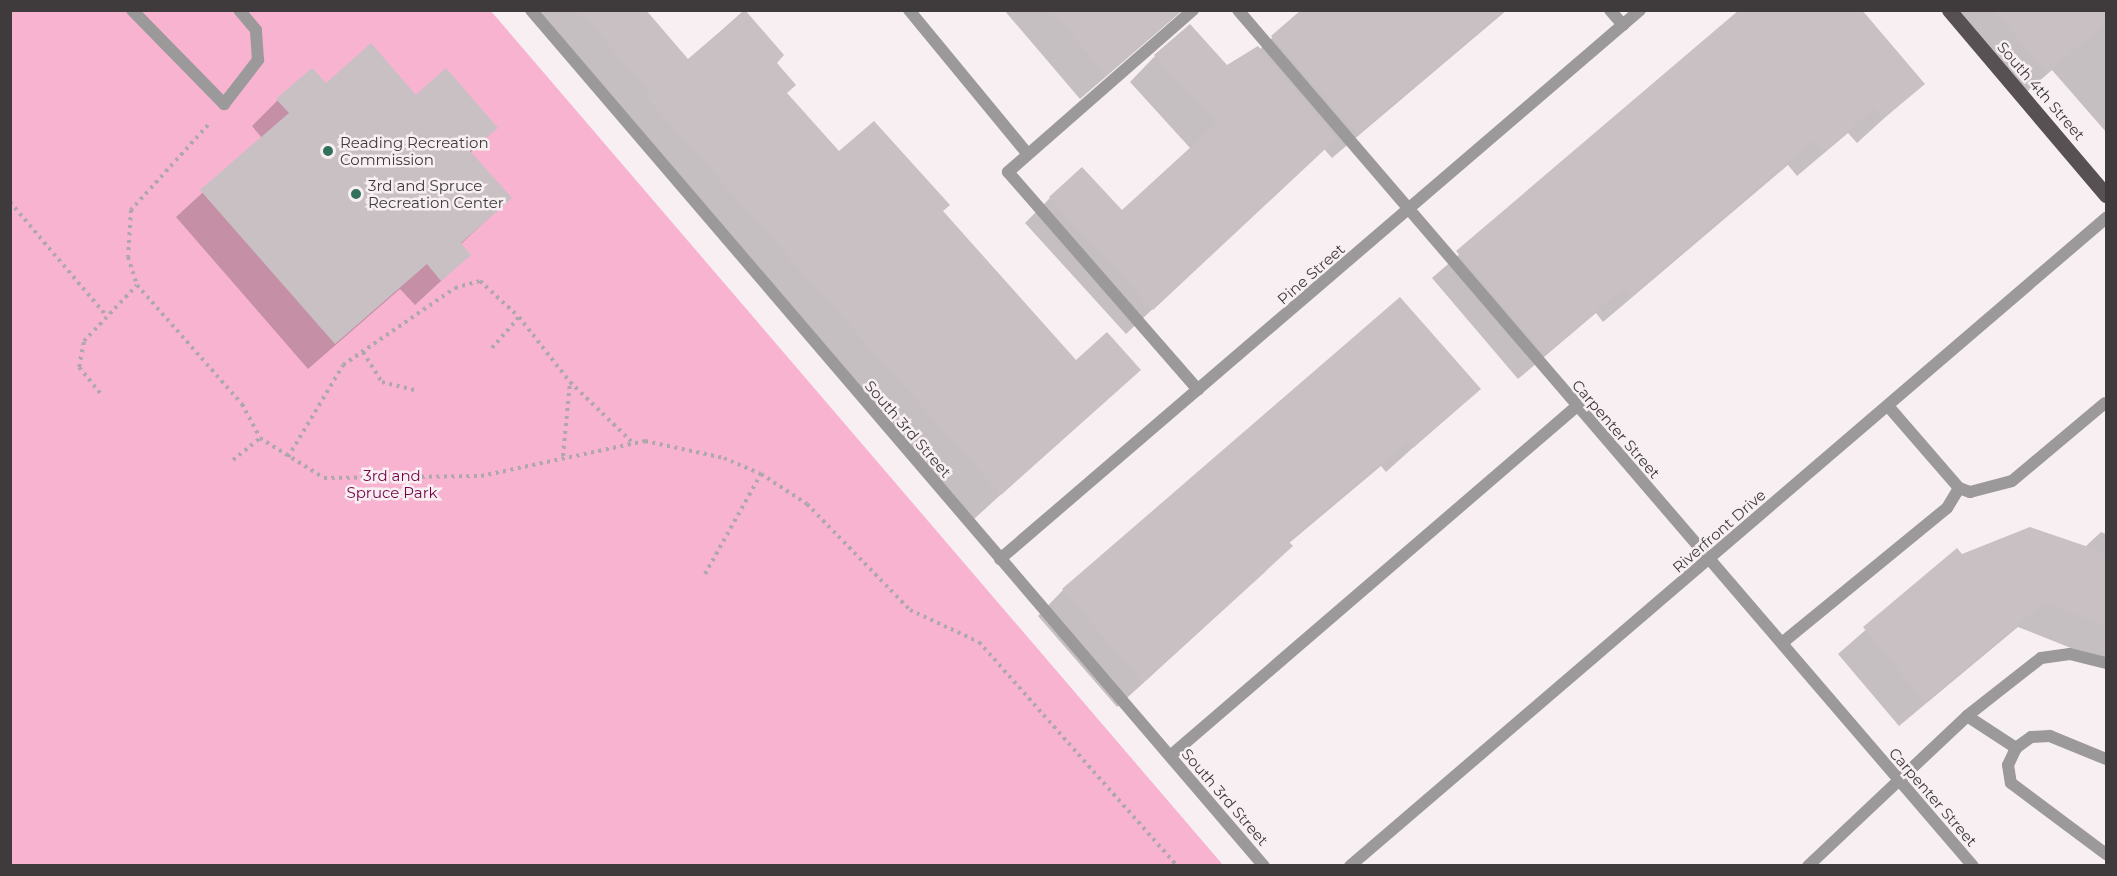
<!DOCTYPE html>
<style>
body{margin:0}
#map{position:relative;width:2117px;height:876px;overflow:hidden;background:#f8eff2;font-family:Montserrat,sans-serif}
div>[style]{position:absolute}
.green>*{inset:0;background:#f7b3d0}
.shadow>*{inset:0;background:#0003}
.building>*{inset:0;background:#c8c0c3}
.path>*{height:4px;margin-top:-2px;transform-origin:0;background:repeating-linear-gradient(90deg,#afa8ab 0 3px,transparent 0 7.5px)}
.service>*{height:12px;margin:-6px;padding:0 6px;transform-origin:6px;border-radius:6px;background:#9c999a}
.minor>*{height:12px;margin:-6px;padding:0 6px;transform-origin:6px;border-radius:6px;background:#9c999a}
.primary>*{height:15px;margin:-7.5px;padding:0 7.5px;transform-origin:7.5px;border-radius:7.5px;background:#575154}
.dots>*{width:16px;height:16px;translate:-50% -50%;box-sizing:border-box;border:3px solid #f8eff2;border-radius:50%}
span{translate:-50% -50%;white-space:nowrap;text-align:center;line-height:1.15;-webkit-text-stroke:5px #f8eff2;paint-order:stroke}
.street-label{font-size:15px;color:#3f3b3d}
.poi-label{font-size:15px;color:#3f3b3d}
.left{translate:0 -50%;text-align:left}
.park-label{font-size:15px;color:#760349}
.frame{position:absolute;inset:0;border:12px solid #3f3b3d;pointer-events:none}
</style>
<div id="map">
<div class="green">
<i style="clip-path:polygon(490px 10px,1223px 865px,11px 866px,11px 11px)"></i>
</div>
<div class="shadow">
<i style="clip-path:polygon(532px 10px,644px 10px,688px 61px,743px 11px,782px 55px,775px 63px,786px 93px,839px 153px,942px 212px,1076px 362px,1138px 370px,974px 519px)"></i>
<i style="clip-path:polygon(1004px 10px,1183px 10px,1080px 99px)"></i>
<i style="clip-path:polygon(1302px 10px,1507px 10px,1332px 158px,1324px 149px,1126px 334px,1025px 223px,1050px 198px,1121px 212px,1191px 149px,1130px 82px,1155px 56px,1227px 67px,1259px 50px)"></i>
<i style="clip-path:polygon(1741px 10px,1923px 83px,1857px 143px,1848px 133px,1797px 176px,1788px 165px,1603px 322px,1596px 313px,1518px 379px,1432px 278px)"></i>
<i style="clip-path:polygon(1945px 10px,2106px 10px,2106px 132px,2052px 70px,2021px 97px)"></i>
<i style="clip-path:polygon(325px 85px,416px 97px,496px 128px,470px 153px,510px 198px,460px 245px,469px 255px,415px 305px,400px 289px,308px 369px,176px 217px,262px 138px,252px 126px,278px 100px)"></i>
<i style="clip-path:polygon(1478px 389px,1386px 472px,1381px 466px,1288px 544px,1265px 572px,1117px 707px,1038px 616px,1063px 590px)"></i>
<i style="clip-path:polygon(2101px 532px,2106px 534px,2106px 662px,2018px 627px,1899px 726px,1838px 654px,1957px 550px,1961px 555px,2085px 547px)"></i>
</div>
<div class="building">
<i style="clip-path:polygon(579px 10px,646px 10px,688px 59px,745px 10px,784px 55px,777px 63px,796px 85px,787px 93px,839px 151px,874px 121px,950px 205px,943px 211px,1076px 360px,1107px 332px,1141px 370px,1001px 495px,646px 97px,650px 93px)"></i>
<i style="clip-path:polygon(1051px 10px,1180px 10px,1106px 75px)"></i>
<i style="clip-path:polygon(1301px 10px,1504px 10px,1358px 134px,1271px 36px)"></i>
<i style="clip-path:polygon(1739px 10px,1862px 10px,1925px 84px,1883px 119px,1874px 108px,1824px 152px,1814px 140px,1630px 297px,1623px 288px,1545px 355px,1456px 251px)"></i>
<i style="clip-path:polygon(1993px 10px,2106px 10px,2106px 22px,2048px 73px)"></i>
<i style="clip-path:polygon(1190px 24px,1227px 65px,1258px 46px,1337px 138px,1153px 310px,1049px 197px,1082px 167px,1122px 210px,1217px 123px,1154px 55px)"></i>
<i style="clip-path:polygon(371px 43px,416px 95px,446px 68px,498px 128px,470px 151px,512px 198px,461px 243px,471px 255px,441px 281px,427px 264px,335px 344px,200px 190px,289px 113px,276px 99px,312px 68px,326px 83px)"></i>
<i style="clip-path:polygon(1400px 297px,1481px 389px,1413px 448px,1407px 441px,1288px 541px,1293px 546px,1143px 683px,1062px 589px)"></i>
<i style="clip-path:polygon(2030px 527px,2106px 553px,2106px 627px,2045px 602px,1925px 702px,1863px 627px,1957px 548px,1962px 554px)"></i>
</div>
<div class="path">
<i style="left:208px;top:125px;width:115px;rotate:132.2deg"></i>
<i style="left:131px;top:210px;width:47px;rotate:93.7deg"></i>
<i style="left:128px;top:257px;width:29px;rotate:72deg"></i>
<i style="left:137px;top:285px;width:159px;rotate:48.6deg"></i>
<i style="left:242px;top:404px;width:38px;rotate:62deg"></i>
<i style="left:260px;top:438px;width:75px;rotate:32deg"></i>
<i style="left:324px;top:478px;width:157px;rotate:-0.7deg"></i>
<i style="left:481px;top:476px;width:168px;rotate:-12deg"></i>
<i style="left:645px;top:441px;width:81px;rotate:12.1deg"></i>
<i style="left:724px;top:458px;width:40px;rotate:23.4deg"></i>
<i style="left:761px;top:474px;width:55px;rotate:33.1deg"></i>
<i style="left:807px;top:504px;width:148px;rotate:45.8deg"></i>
<i style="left:910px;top:610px;width:76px;rotate:24.9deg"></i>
<i style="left:979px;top:642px;width:299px;rotate:48.5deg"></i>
<i style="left:10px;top:202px;width:147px;rotate:49.7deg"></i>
<i style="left:492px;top:348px;width:41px;rotate:-48.9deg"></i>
<i style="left:363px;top:352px;width:36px;rotate:58deg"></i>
<i style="left:382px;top:382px;width:33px;rotate:14deg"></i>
<i style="left:100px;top:393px;width:33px;rotate:-129deg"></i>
<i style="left:79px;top:367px;width:26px;rotate:-79deg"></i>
<i style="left:84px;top:341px;width:77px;rotate:-46.6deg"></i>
<i style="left:563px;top:456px;width:74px;rotate:-84.6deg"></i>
<i style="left:570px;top:382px;width:88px;rotate:44.1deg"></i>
<i style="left:288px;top:457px;width:107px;rotate:-59.1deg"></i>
<i style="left:343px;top:365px;width:136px;rotate:-34.5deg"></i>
<i style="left:455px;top:288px;width:26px;rotate:-16deg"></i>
<i style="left:480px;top:281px;width:53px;rotate:42.7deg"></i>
<i style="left:519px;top:317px;width:83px;rotate:51.9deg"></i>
<i style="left:233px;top:460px;width:35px;rotate:-39deg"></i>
<i style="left:705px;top:574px;width:115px;rotate:-60.8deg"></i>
</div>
<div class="service">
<i style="left:132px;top:10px;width:132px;rotate:45.6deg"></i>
<i style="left:224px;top:104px;width:56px;rotate:-52.3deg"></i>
<i style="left:258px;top:60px;width:30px;rotate:-94deg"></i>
<i style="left:256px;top:30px;width:26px;rotate:-130deg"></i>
<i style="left:909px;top:10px;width:185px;rotate:50.5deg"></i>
<i style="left:1193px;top:10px;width:246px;rotate:138.8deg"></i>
<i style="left:1008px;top:172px;width:289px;rotate:48.9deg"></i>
<i style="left:1610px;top:10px;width:20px;rotate:49deg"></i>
<i style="left:1888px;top:406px;width:108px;rotate:49.1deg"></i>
<i style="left:1959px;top:488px;width:12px;rotate:20deg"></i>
<i style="left:1970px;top:492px;width:43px;rotate:-14.7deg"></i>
<i style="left:2012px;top:481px;width:121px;rotate:-40deg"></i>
<i style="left:1782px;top:643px;width:213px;rotate:-39.3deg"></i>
<i style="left:1947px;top:508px;width:23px;rotate:-59deg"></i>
<i style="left:1967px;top:716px;width:59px;rotate:33.1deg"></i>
<i style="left:1170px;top:756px;width:537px;rotate:-40.69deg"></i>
<i style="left:2106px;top:759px;width:61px;rotate:-157.7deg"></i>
<i style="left:2050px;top:736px;width:19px;rotate:177deg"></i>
<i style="left:2031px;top:737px;width:19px;rotate:144deg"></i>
<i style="left:2016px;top:748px;width:19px;rotate:115deg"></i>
<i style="left:2008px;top:765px;width:18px;rotate:81deg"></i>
<i style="left:2011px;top:783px;width:119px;rotate:36.8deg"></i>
<i style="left:1808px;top:866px;width:219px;rotate:-43.3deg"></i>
<i style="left:1967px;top:716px;width:94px;rotate:-38.1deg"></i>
<i style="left:2041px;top:658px;width:29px;rotate:-8deg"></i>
<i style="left:2070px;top:654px;width:37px;rotate:14deg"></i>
</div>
<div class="minor">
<i style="left:531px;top:10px;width:1127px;rotate:49.43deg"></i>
<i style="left:1238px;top:10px;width:1128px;rotate:49.35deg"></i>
<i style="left:1000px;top:559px;width:843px;rotate:-40.62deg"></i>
<i style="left:1350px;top:866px;width:996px;rotate:-40.6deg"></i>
</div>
<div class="primary">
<i style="left:1949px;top:10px;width:243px;rotate:49.7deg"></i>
</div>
<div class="dots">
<i style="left:328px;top:151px;background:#31715e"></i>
<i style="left:356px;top:194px;background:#31715e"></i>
</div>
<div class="street-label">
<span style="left:2041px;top:91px;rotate:49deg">South 4th Street</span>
<span style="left:1311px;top:274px;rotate:-41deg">Pine Street</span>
<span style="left:908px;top:429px;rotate:49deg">South 3rd Street</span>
<span style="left:1616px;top:429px;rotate:49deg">Carpenter Street</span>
<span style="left:1719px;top:531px;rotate:-41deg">Riverfront Drive</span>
<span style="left:1225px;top:797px;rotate:49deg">South 3rd Street</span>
<span style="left:1933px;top:797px;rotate:49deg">Carpenter Street</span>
</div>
<div class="poi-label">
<span class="left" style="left:340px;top:151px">Reading Recreation<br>Commission</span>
<span class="left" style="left:368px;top:194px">3rd and Spruce<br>Recreation Center</span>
</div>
<div class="park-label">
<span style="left:392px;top:484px">3rd and<br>Spruce Park</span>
</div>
<div class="frame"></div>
</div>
